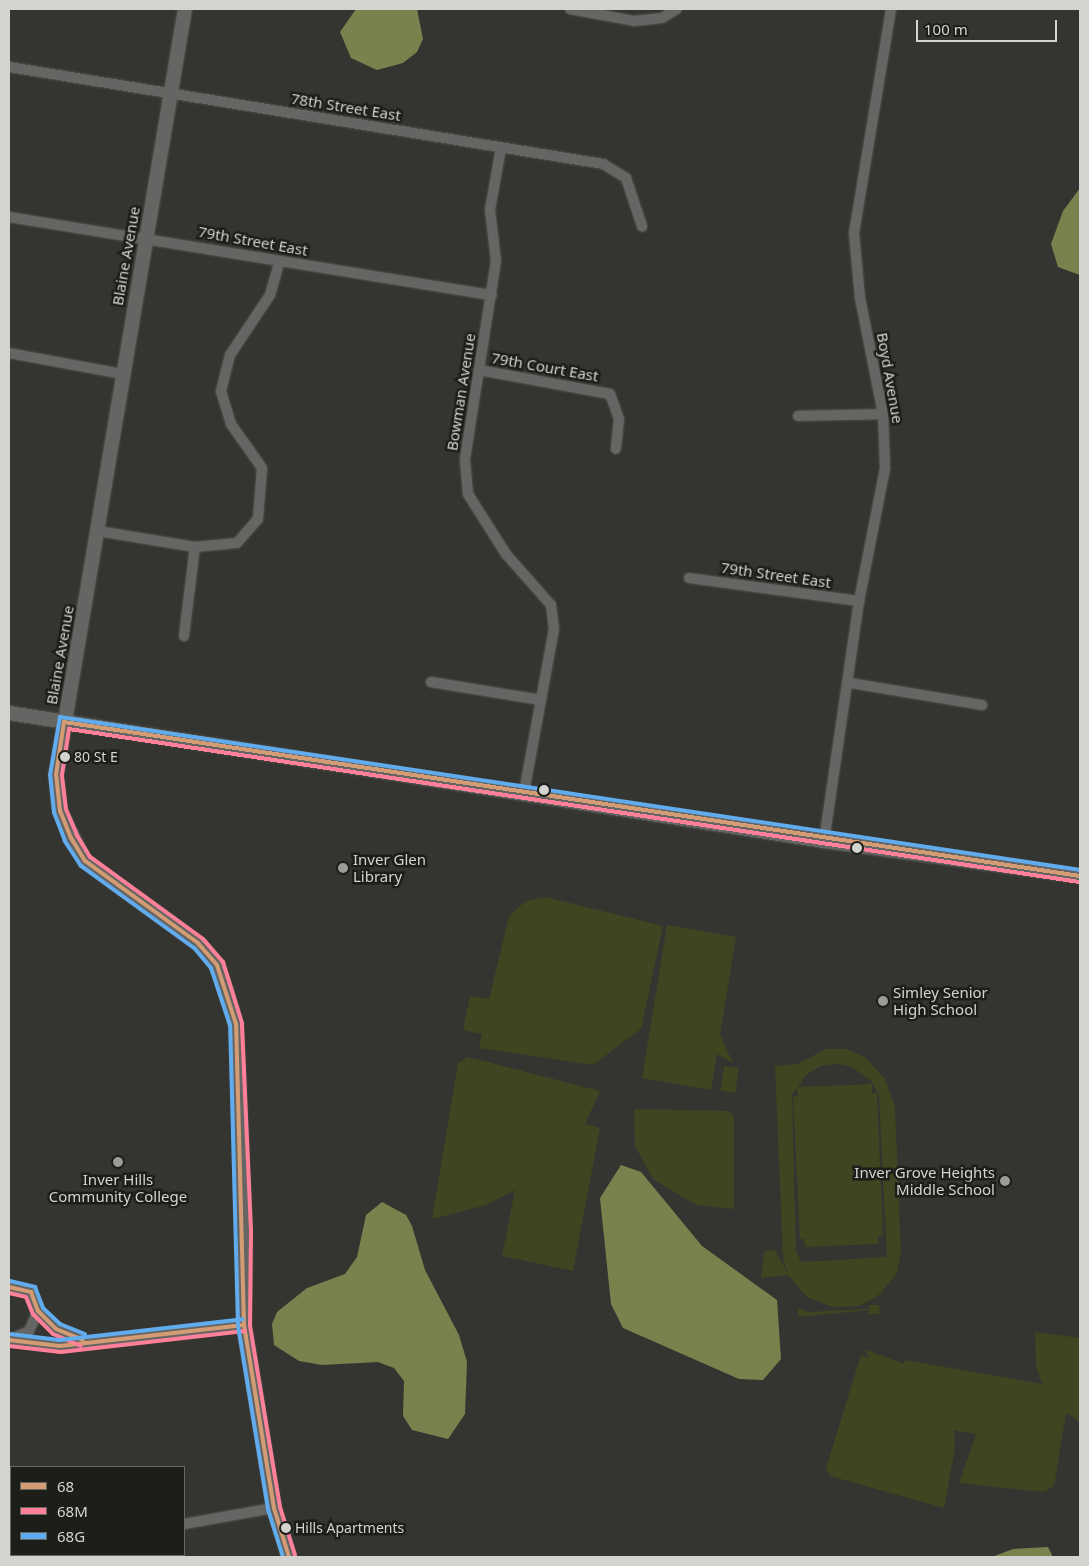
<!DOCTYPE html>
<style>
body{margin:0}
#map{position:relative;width:1089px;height:1566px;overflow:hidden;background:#343531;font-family:"Noto Sans",sans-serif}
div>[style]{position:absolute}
.green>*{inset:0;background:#3e4521;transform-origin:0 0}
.water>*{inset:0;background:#79824d}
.roads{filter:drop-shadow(0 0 1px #50514d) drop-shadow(0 0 1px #50514d)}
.street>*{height:10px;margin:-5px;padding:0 5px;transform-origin:5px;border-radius:5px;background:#656563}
.secondary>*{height:14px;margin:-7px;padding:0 7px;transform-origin:7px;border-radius:7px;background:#656563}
.bus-1>*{height:4px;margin:-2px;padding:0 2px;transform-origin:2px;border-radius:2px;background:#d39c74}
.bus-2>*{height:4px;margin:-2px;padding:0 2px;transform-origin:2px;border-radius:2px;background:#ff8098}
.bus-3>*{height:4px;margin:-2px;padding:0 2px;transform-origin:2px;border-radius:2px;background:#60acee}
.dots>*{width:14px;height:14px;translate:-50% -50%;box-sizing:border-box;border:2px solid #1d1d1a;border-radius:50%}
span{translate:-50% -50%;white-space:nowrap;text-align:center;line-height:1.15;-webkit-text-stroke:5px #1d1d1a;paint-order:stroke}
.bus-label{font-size:14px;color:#d3d4d0}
.left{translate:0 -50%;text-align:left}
.street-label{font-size:15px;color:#d3d4d0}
.poi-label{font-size:15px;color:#d3d4d0}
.right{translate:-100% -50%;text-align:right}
.frame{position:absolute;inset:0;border:10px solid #d3d4d0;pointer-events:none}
.legend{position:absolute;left:10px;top:1466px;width:175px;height:90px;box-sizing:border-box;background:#1d1d1a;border:1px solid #666663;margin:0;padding:6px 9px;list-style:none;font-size:15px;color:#d3d4d0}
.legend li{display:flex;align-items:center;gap:10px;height:25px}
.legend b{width:25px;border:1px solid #666663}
.scale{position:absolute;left:916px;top:20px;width:141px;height:22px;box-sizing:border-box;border:2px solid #d3d4d0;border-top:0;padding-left:6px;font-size:15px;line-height:18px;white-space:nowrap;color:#d3d4d0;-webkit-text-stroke:4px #1d1d1a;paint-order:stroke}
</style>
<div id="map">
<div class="green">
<i style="clip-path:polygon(546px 897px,663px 926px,641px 1029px,593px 1065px,479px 1048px,482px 1034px,463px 1030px,470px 996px,489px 999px,509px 916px,526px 901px)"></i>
<i style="clip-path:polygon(667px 925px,736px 937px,720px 1035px,733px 1063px,717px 1054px,711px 1090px,642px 1078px)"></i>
<i style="clip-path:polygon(evenodd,826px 1049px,847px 1049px,865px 1057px,885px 1079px,895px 1107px,901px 1253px,897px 1273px,880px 1294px,860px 1306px,832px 1307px,807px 1297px,788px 1275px,761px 1278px,764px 1251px,775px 1250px,788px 1274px,783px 1259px,775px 1066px,797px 1064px,826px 1049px,838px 1064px,852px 1067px,871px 1081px,879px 1096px,887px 1257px,801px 1262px,796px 1251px,792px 1095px,806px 1075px,821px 1066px,838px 1064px)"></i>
<i style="clip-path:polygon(468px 1057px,600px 1091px,585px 1124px,600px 1128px,573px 1271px,502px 1256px,515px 1190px,486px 1205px,432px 1219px,458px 1063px)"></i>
<i style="left:724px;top:1066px;width:15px;height:25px;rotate:8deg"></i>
<i style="clip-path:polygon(872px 1084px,872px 1093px,877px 1093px,883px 1235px,878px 1235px,879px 1244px,805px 1247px,804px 1239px,800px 1239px,793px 1097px,798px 1096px,797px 1087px)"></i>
<i style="clip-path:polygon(634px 1109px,729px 1111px,734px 1116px,734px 1209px,696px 1205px,653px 1179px,635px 1146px)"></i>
<i style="clip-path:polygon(869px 1305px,879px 1305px,880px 1314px,869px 1314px,869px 1310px,799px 1317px,798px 1308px,808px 1312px,869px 1309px)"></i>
<i style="clip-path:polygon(1035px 1332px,1080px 1338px,1080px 1422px,1066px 1413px,1054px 1486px,1044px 1492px,959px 1483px,976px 1434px,954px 1430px,955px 1448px,944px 1508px,830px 1476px,826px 1468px,861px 1355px,869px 1358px,864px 1349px,904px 1364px,905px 1360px,1042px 1384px,1036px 1365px)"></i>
</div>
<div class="water">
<i style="clip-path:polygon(356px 9px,417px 9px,423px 39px,417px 52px,403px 63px,377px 70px,351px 58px,340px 32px)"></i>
<i style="clip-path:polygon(1080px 188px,1080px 275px,1058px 267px,1051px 244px,1063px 211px)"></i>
<i style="clip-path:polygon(621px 1165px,641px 1172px,702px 1246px,777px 1300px,781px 1359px,763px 1380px,739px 1379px,623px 1328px,611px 1304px,600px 1198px)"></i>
<i style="clip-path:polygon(382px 1202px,406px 1215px,412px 1226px,425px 1270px,459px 1335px,467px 1362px,465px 1414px,448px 1439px,412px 1430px,403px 1416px,404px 1381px,394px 1368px,378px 1362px,322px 1365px,299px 1361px,274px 1345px,272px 1324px,277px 1312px,307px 1288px,345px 1274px,357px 1257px,366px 1215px)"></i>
<i style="clip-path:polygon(1048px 1547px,1053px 1557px,992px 1557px,1013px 1549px)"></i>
</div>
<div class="roads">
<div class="street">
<i style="left:570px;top:9px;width:65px;rotate:10.6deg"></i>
<i style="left:634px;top:21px;width:28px;rotate:-6deg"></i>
<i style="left:662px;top:18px;width:17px;rotate:-31deg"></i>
<i style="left:9px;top:67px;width:602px;rotate:9.27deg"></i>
<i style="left:603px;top:164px;width:27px;rotate:31deg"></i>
<i style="left:626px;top:178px;width:51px;rotate:71.6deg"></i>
<i style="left:501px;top:148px;width:63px;rotate:100.1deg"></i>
<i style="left:490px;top:210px;width:51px;rotate:83.3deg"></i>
<i style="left:496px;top:261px;width:201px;rotate:98.9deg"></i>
<i style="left:465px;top:460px;width:34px;rotate:85deg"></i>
<i style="left:468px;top:494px;width:71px;rotate:57.7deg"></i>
<i style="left:506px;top:554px;width:68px;rotate:48.6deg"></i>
<i style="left:551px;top:605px;width:24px;rotate:83deg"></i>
<i style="left:554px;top:629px;width:166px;rotate:100.4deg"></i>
<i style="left:9px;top:217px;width:489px;rotate:9.2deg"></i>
<i style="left:9px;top:353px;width:115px;rotate:10.5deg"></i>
<i style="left:479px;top:370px;width:133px;rotate:10.4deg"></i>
<i style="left:610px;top:394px;width:27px;rotate:70deg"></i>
<i style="left:619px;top:419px;width:30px;rotate:96deg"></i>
<i style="left:798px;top:416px;width:85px;rotate:-1.3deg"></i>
<i style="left:98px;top:531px;width:98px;rotate:9.4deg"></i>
<i style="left:195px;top:547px;width:42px;rotate:-5.4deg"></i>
<i style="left:237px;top:543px;width:32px;rotate:-49deg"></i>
<i style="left:258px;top:519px;width:51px;rotate:-85.5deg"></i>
<i style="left:262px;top:468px;width:54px;rotate:-125.2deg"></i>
<i style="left:231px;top:424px;width:34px;rotate:-107deg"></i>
<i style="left:221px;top:391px;width:37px;rotate:-76deg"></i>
<i style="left:230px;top:355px;width:72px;rotate:-56.3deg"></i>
<i style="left:270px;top:295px;width:35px;rotate:-74deg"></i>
<i style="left:689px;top:578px;width:172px;rotate:7.7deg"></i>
<i style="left:184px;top:636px;width:90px;rotate:-83deg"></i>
<i style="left:431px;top:682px;width:111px;rotate:9.3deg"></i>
<i style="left:850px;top:683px;width:134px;rotate:9.5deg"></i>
<i style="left:824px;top:841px;width:243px;rotate:-81.7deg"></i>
<i style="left:859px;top:601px;width:136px;rotate:-78.9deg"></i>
<i style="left:885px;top:468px;width:54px;rotate:-92.1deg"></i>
<i style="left:883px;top:414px;width:118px;rotate:-101.2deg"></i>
<i style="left:860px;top:298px;width:65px;rotate:-95.3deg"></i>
<i style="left:854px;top:233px;width:227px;rotate:-80.6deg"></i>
<i style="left:9px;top:1287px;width:23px;rotate:13deg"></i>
<i style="left:31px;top:1292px;width:20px;rotate:70deg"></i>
<i style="left:38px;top:1311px;width:25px;rotate:45deg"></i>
<i style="left:56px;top:1329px;width:29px;rotate:22deg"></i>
<i style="left:9px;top:1340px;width:51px;rotate:6.7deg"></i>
<i style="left:60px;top:1346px;width:185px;rotate:-6.5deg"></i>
<i style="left:9px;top:1340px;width:22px;rotate:-24deg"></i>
<i style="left:29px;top:1331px;width:22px;rotate:-66deg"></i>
<i style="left:184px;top:1524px;width:91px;rotate:-10.1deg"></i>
<i style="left:9px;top:1525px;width:2px"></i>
</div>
<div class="secondary">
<i style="left:185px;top:9px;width:777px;rotate:99.56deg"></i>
<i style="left:56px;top:775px;width:36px;rotate:84deg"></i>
<i style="left:60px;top:811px;width:56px;rotate:63.4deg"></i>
<i style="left:85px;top:861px;width:140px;rotate:36deg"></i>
<i style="left:198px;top:943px;width:29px;rotate:49deg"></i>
<i style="left:217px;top:965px;width:27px;rotate:70deg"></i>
<i style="left:226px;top:990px;width:35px;rotate:74deg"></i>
<i style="left:236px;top:1024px;width:207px;rotate:87.5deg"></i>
<i style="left:245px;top:1231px;width:94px;rotate:90.6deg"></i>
<i style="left:244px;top:1325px;width:185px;rotate:80.7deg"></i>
<i style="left:274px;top:1508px;width:51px;rotate:73deg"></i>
<i style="left:9px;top:713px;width:825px;rotate:8.93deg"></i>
<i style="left:824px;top:841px;width:258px;rotate:7.8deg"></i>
</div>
</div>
<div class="bus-1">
<i style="left:9px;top:1287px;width:23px;rotate:13deg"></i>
<i style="left:31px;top:1292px;width:20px;rotate:70deg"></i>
<i style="left:38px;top:1311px;width:25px;rotate:45deg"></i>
<i style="left:56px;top:1329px;width:29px;rotate:22deg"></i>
<i style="left:9px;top:1340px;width:51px;rotate:6.7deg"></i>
<i style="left:60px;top:1346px;width:185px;rotate:-6.5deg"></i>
<i style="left:289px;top:1557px;width:51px;rotate:-107deg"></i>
<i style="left:274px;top:1508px;width:185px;rotate:-99.3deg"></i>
<i style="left:244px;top:1325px;width:301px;rotate:-91.5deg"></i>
<i style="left:236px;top:1024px;width:62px;rotate:-107.9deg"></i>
<i style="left:217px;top:965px;width:29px;rotate:-131deg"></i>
<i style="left:198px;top:943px;width:140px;rotate:-144deg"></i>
<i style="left:85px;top:861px;width:27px;rotate:-121deg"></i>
<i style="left:71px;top:838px;width:29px;rotate:-112deg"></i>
<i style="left:60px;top:811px;width:36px;rotate:-96deg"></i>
<i style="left:56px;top:775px;width:54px;rotate:-81.4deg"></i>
<i style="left:64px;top:722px;width:1028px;rotate:8.62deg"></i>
</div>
<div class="bus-2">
<i style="left:9px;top:1293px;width:17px;rotate:13deg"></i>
<i style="left:26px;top:1297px;width:18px;rotate:68deg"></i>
<i style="left:33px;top:1314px;width:28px;rotate:45deg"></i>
<i style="left:53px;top:1334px;width:30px;rotate:23deg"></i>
<i style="left:9px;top:1346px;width:52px;rotate:6.6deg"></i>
<i style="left:61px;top:1352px;width:185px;rotate:-6.5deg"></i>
<i style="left:295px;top:1555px;width:50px;rotate:-107.4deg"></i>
<i style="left:280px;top:1507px;width:184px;rotate:-99.4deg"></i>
<i style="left:250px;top:1325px;width:94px;rotate:-89.4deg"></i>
<i style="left:251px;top:1231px;width:208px;rotate:-92.5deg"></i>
<i style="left:242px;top:1023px;width:64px;rotate:-107.3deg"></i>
<i style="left:223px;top:962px;width:30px;rotate:-131deg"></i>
<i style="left:203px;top:939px;width:140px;rotate:-144deg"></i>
<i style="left:90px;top:857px;width:26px;rotate:-121deg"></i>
<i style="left:77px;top:835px;width:28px;rotate:-113deg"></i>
<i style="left:66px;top:809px;width:34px;rotate:-97deg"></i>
<i style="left:62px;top:775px;width:47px;rotate:-81.3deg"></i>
<i style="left:69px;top:729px;width:1022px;rotate:8.61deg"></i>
</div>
<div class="bus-3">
<i style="left:10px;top:1281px;width:26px;rotate:13deg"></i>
<i style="left:35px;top:1287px;width:22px;rotate:69deg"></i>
<i style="left:43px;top:1308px;width:23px;rotate:43deg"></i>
<i style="left:60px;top:1324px;width:27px;rotate:22deg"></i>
<i style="left:10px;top:1334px;width:50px;rotate:6.8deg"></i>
<i style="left:60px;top:1340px;width:184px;rotate:-6.5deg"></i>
<i style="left:283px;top:1557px;width:50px;rotate:-107.4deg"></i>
<i style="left:268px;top:1509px;width:186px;rotate:-99.3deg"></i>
<i style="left:238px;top:1325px;width:300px;rotate:-91.5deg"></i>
<i style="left:230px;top:1025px;width:60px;rotate:-108.4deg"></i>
<i style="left:211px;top:968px;width:26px;rotate:-130deg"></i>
<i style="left:194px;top:948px;width:140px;rotate:-144deg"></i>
<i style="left:81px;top:866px;width:30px;rotate:-123deg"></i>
<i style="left:65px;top:841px;width:31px;rotate:-111deg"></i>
<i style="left:54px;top:812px;width:37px;rotate:-96deg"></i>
<i style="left:50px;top:775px;width:59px;rotate:-80.2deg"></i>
<i style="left:60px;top:717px;width:1031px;rotate:8.53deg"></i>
</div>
<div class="dots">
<i style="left:65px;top:757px;background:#d3d4d0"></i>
<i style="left:544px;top:790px;background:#d3d4d0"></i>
<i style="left:857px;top:848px;background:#d3d4d0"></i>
<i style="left:343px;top:868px;background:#9b9c98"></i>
<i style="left:883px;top:1001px;background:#9b9c98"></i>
<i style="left:118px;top:1162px;background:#9b9c98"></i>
<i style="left:1005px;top:1181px;background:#9b9c98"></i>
<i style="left:286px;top:1528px;background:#d3d4d0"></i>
</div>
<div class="bus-label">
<span class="left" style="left:74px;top:757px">80 St E</span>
<span class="left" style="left:295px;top:1528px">Hills Apartments</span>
</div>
<div class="street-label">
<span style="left:346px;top:107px;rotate:9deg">78th Street East</span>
<span style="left:253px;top:241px;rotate:10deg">79th Street East</span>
<span style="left:126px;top:256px;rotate:-80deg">Blaine Avenue</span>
<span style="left:545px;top:367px;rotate:10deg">79th Court East</span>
<span style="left:890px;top:378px;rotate:80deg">Boyd Avenue</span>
<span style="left:461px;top:392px;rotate:-81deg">Bowman Avenue</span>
<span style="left:776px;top:575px;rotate:8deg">79th Street East</span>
<span style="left:60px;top:655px;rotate:-80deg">Blaine Avenue</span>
</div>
<div class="poi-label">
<span class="left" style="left:353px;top:868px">Inver Glen<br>Library</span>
<span class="left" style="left:893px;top:1001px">Simley Senior<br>High School</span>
<span class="right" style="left:995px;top:1181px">Inver Grove Heights<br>Middle School</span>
<span style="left:118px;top:1188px">Inver Hills<br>Community College</span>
</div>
<div class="frame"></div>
<ul class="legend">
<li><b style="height:6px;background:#d39c74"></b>68</li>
<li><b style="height:6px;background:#ff8098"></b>68M</li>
<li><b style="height:6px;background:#60acee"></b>68G</li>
</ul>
<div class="scale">100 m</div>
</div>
